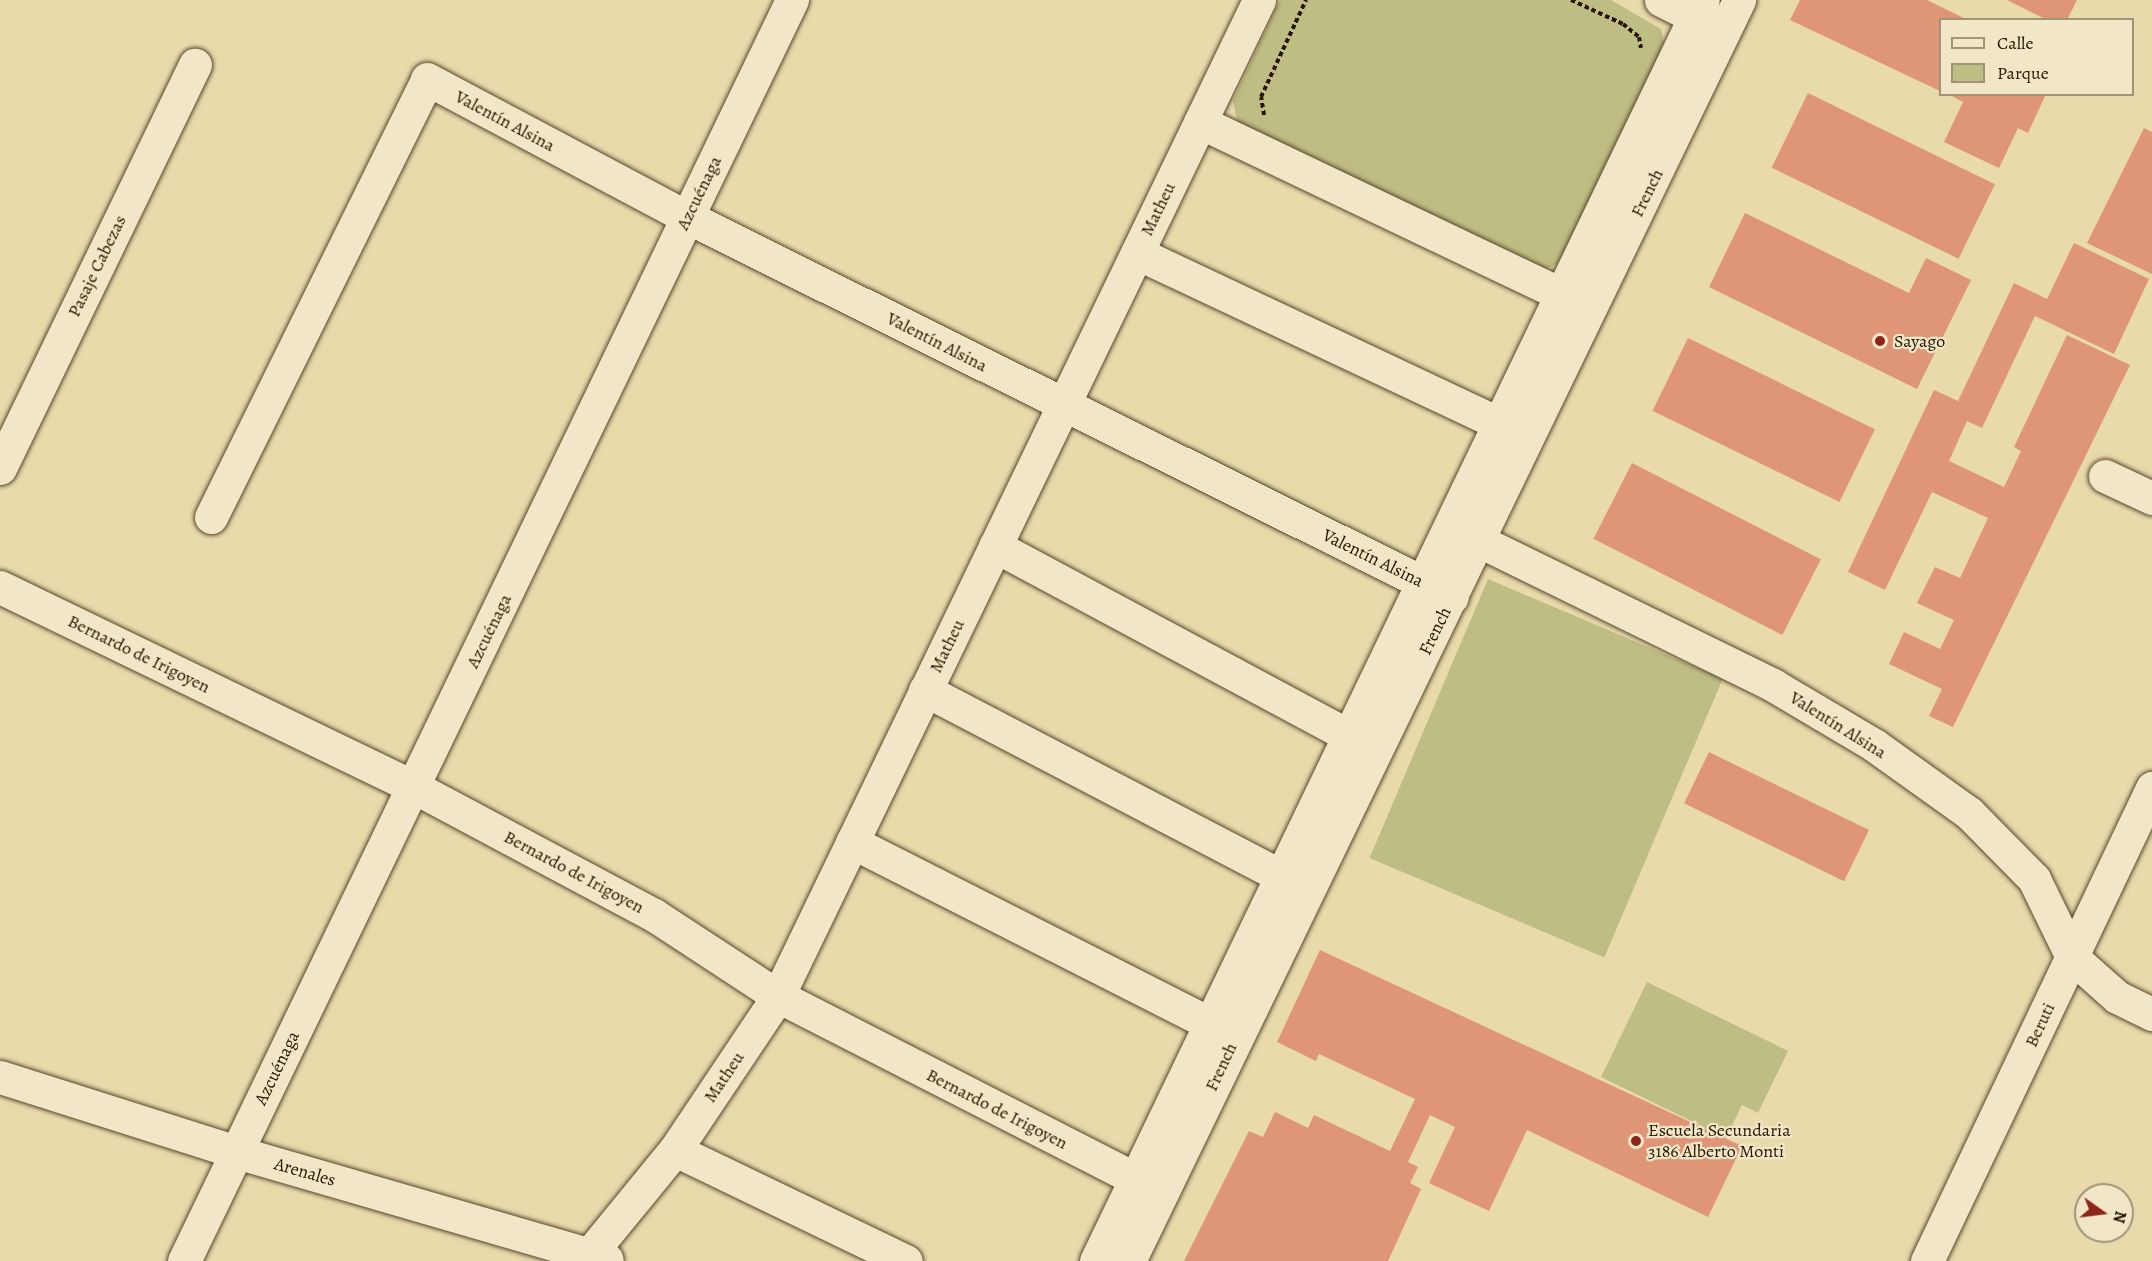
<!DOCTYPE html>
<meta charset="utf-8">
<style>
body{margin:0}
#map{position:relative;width:2152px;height:1261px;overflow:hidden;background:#e9daab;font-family:Alegreya,serif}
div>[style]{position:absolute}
.green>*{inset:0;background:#bebd83;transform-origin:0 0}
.building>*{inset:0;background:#de9677;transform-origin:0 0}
.path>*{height:4px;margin-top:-2px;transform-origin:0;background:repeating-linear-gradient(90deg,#271401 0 4.5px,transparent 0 7.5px)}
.roads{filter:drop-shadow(0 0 2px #58462c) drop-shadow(0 0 2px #58462c)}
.minor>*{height:33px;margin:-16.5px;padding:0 16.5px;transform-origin:16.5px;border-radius:16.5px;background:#f1e7c8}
.dots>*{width:16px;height:16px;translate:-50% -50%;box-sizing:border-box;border:3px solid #f1e7c8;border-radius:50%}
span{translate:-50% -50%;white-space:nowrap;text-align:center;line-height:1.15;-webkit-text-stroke:4.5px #f1e7c8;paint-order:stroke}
.street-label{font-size:18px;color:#271401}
.poi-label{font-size:18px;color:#271401}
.left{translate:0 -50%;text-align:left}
.legend{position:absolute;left:1939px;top:18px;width:195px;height:78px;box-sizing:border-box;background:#f1e7c8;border:2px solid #a09378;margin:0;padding:8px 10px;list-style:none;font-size:18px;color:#271401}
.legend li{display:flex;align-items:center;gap:12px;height:30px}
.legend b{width:30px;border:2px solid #a09378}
.north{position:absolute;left:2074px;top:1183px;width:60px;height:60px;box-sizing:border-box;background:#f1e7c8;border:2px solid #a09378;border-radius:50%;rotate:104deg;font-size:16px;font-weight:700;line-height:24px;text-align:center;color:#271401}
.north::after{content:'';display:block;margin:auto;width:21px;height:27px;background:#8f2418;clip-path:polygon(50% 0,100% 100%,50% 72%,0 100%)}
</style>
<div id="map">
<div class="green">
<i style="clip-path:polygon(1280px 0,1611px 0,1661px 29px,1666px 54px,1567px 255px,1552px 267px,1527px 270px,1238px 125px,1233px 101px)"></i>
<i style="left:1488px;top:579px;width:255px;height:303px;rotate:23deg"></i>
<i style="clip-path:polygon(1647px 982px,1788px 1051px,1758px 1113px,1742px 1105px,1726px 1138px,1601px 1077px)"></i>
</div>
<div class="building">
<i style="clip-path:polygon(1800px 0,1927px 0,1968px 20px,1940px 20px,1940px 91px,1790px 20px)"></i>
<i style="clip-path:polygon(2007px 0,2077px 0,2067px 20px,2047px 20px)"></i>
<i style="left:1808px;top:93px;width:208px;height:83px;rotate:26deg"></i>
<i style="clip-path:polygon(1948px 94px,2046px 94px,2028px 133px,2018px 128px,1999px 168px,1944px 142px,1963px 102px)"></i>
<i style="clip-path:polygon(2144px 128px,2152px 132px,2152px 274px,2087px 243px)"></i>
<i style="clip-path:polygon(1745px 213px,1909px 293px,1926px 258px,1971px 280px,1917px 389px,1709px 287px)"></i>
<i style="clip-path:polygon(2074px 243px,2149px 279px,2114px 354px,2035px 316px,1982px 428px,1967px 421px,1949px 461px,2004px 487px,2021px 451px,2014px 447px,2067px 335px,2130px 365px,1953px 727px,1929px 716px,1942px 689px,1889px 664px,1904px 632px,1940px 649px,1954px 620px,1917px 603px,1935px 567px,1960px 578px,1988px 518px,1932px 492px,1885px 590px,1848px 572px,1934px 390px,1958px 401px,2014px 283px,2047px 299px)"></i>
<i style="left:1688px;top:338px;width:208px;height:81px;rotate:26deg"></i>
<i style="left:1632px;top:463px;width:212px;height:85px;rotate:27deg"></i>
<i style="left:1709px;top:752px;width:178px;height:57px;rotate:26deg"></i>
<i style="clip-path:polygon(1320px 950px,1742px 1146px,1708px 1217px,1527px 1130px,1489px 1211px,1429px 1183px,1455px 1127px,1430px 1115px,1408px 1162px,1418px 1167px,1410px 1183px,1421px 1189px,1388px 1261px,1184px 1261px,1249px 1131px,1263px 1137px,1275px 1112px,1308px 1128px,1314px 1115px,1390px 1151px,1415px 1099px,1319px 1054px,1316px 1061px,1277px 1042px)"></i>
</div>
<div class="path">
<i style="left:1571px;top:0;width:57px;rotate:24.8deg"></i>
<i style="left:1623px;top:24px;width:21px;rotate:39deg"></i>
<i style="left:1639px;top:37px;width:11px;rotate:80deg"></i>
<i style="left:1264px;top:115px;width:18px;rotate:-99deg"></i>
<i style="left:1261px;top:97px;width:107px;rotate:-65.1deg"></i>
</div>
<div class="roads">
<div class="minor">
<i style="left:1661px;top:0;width:58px;rotate:26.6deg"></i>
<i style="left:1200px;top:122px;width:400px;rotate:25.5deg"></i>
<i style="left:1137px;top:253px;width:400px;rotate:25.2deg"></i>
<i style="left:0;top:468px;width:448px;rotate:-64.2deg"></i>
<i style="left:2105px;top:476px;width:52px;rotate:25.1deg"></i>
<i style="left:211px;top:517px;width:488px;rotate:-63.7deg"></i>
<i style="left:427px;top:79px;width:294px;rotate:28deg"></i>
<i style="left:687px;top:217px;width:854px;rotate:26.42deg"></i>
<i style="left:1459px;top:531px;width:350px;rotate:26.1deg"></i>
<i style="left:1773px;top:685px;width:117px;rotate:30.7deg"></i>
<i style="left:1874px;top:745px;width:117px;rotate:35.6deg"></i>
<i style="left:1969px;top:813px;width:93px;rotate:45.4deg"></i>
<i style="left:2034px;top:879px;width:87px;rotate:64deg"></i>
<i style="left:2072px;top:957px;width:60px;rotate:41.6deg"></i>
<i style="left:2117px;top:997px;width:39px;rotate:26deg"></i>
<i style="left:995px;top:546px;width:400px;rotate:28.2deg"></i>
<i style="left:0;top:587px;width:460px;rotate:25.8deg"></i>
<i style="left:414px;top:787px;width:272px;rotate:28.1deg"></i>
<i style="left:654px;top:915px;width:148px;rotate:33.2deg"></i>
<i style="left:778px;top:996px;width:401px;rotate:27.1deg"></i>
<i style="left:925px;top:690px;width:402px;rotate:27.6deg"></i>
<i style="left:852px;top:842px;width:424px;rotate:26.9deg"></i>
<i style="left:0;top:1077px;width:248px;rotate:17.6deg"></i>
<i style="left:236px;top:1152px;width:386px;rotate:16.2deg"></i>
<i style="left:675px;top:1150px;width:256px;rotate:25.7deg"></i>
<i style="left:184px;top:1261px;width:1400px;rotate:-64.26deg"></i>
<i style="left:584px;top:1261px;width:144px;rotate:-50.7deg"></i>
<i style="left:675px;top:1150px;width:185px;rotate:-56.2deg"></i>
<i style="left:778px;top:996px;width:1106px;rotate:-64.22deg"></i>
<i style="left:1096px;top:1261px;width:1399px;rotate:-64.3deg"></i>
<i style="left:1129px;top:1261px;width:1401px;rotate:-64.18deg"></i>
<i style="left:1927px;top:1261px;width:524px;rotate:-64.56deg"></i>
</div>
</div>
<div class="dots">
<i style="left:1880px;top:341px;background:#8f2418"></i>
<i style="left:1636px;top:1141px;background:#8f2418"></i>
</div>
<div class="street-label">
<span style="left:505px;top:121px;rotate:28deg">Valentín Alsina</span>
<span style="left:699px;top:193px;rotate:-64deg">Azcuénaga</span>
<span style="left:1647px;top:193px;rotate:-64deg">French</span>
<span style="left:1158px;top:209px;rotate:-64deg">Matheu</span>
<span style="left:97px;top:266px;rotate:-64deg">Pasaje Cabezas</span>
<span style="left:937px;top:342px;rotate:27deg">Valentín Alsina</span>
<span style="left:1373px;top:558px;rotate:26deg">Valentín Alsina</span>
<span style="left:489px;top:631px;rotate:-64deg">Azcuénaga</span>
<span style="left:1435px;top:631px;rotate:-64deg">French</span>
<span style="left:947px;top:646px;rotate:-64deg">Matheu</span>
<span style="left:139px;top:654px;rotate:26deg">Bernardo de Irigoyen</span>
<span style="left:1838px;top:725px;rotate:32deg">Valentín Alsina</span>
<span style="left:574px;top:872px;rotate:28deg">Bernardo de Irigoyen</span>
<span style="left:2040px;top:1025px;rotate:-65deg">Beruti</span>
<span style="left:1221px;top:1067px;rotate:-65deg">French</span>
<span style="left:277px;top:1068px;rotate:-64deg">Azcuénaga</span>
<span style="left:724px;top:1077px;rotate:-56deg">Matheu</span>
<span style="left:997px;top:1109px;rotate:27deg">Bernardo de Irigoyen</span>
<span style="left:305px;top:1172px;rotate:16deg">Arenales</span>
</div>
<div class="poi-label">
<span class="left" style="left:1894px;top:341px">Sayago</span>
<span class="left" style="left:1648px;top:1141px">Escuela Secundaria<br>3186 Alberto Monti</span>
</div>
<ul class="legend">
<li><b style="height:8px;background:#f1e7c8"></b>Calle</li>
<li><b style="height:16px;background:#bebd83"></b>Parque</li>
</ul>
<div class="north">N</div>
</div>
